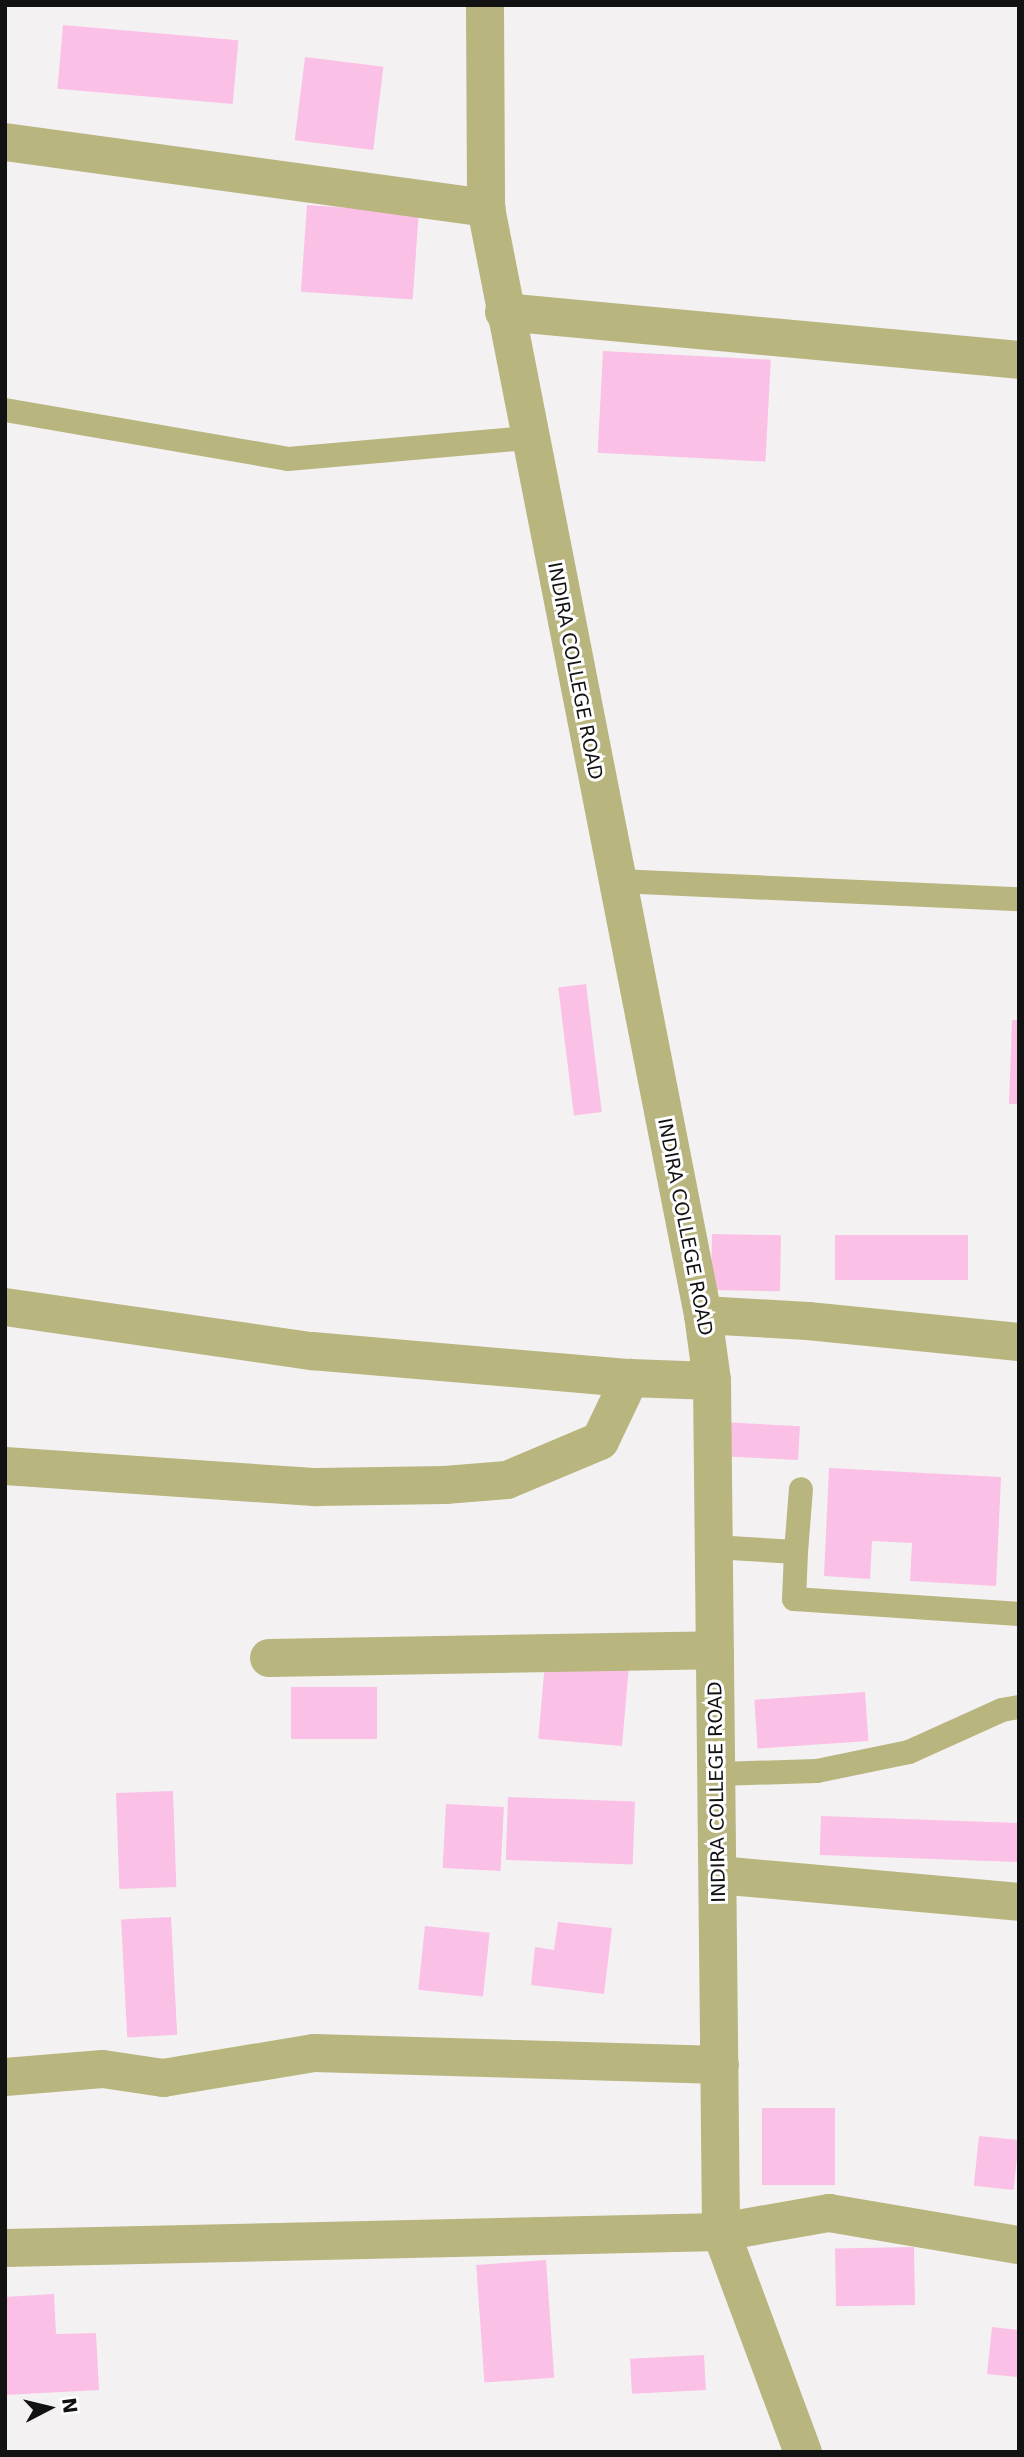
<!DOCTYPE html>
<style>
body{margin:0}
#map{position:relative;width:1024px;height:2457px;overflow:hidden;background:#f4f1f3;font-family:"DejaVu Sans",sans-serif}
div>[style]{position:absolute}
.building>*{inset:0;background:#fbc0e6;transform-origin:0 0}
.lane>*{height:24px;margin:-12px;padding:0 12px;transform-origin:12px;border-radius:12px;background:#b8b57e}
.street>*{height:38px;margin:-19px;padding:0 19px;transform-origin:19px;border-radius:19px;background:#b8b57e}
span{translate:-50% -50%;white-space:nowrap;text-align:center;line-height:1.15;-webkit-text-stroke:6px #fff;paint-order:stroke}
.street-label{font-size:19px;color:#131213}
.frame{position:absolute;inset:0;border:7px solid #131213;pointer-events:none}
.north{position:absolute;left:14px;top:2373px;width:70px;height:70px;-webkit-text-stroke:5px #fff;paint-order:stroke;rotate:83deg;font-size:19px;font-weight:700;line-height:28px;text-align:center;color:#131213}
.north::after{content:'';display:block;margin:auto;width:24px;height:32px;background:#131213;clip-path:polygon(50% 0,100% 100%,50% 72%,0 100%)}
</style>
<div id="map">
<div class="building">
<i style="left:63px;top:25px;width:176px;height:64px;rotate:5deg"></i>
<i style="left:305px;top:57px;width:79px;height:84px;rotate:7deg"></i>
<i style="left:307px;top:205px;width:112px;height:87px;rotate:4deg"></i>
<i style="left:603px;top:351px;width:168px;height:102px;rotate:3deg"></i>
<i style="left:586px;top:984px;width:129px;height:28px;rotate:83deg"></i>
<i style="clip-path:polygon(1012px 1020px,1019px 1020px,1019px 1104px,1009px 1104px)"></i>
<i style="left:712px;top:1234px;width:69px;height:56px;rotate:1deg"></i>
<i style="left:835px;top:1235px;width:133px;height:45px"></i>
<i style="left:721px;top:1422px;width:79px;height:34px;rotate:3deg"></i>
<i style="clip-path:polygon(829px 1468px,1001px 1477px,996px 1586px,910px 1581px,912px 1543px,872px 1541px,870px 1579px,824px 1576px)"></i>
<i style="left:545px;top:1662px;width:84px;height:77px;rotate:5deg"></i>
<i style="left:377px;top:1687px;width:52px;height:86px;rotate:90deg"></i>
<i style="left:865px;top:1692px;width:49px;height:111px;rotate:86deg"></i>
<i style="left:173px;top:1791px;width:96px;height:57px;rotate:88deg"></i>
<i style="left:508px;top:1797px;width:127px;height:63px;rotate:2deg"></i>
<i style="left:446px;top:1804px;width:58px;height:64px;rotate:3deg"></i>
<i style="left:821px;top:1816px;width:198px;height:39px;rotate:2deg"></i>
<i style="left:171px;top:1917px;width:118px;height:50px;rotate:87deg"></i>
<i style="clip-path:polygon(558px 1922px,612px 1928px,604px 1994px,531px 1985px,535px 1947px,554px 1950px)"></i>
<i style="left:425px;top:1926px;width:65px;height:64px;rotate:6deg"></i>
<i style="left:762px;top:2108px;width:73px;height:77px"></i>
<i style="left:979px;top:2136px;width:40px;height:50px;rotate:6deg"></i>
<i style="left:914px;top:2247px;width:58px;height:79px;rotate:89deg"></i>
<i style="left:546px;top:2260px;width:118px;height:70px;rotate:86deg"></i>
<i style="clip-path:polygon(54px 2294px,56px 2334px,96px 2333px,99px 2390px,5px 2395px,5px 2297px)"></i>
<i style="clip-path:polygon(992px 2327px,1019px 2330px,1019px 2377px,987px 2374px)"></i>
<i style="left:704px;top:2355px;width:35px;height:74px;rotate:87deg"></i>
</div>
<div class="lane">
<i style="left:5px;top:410px;width:287px;rotate:9.8deg"></i>
<i style="left:288px;top:459px;width:242px;rotate:-5deg"></i>
<i style="left:618px;top:881px;width:401px;rotate:2.6deg"></i>
<i style="left:714px;top:1547px;width:82px;rotate:3.5deg"></i>
<i style="left:796px;top:1552px;width:47px;rotate:92.4deg"></i>
<i style="left:794px;top:1599px;width:225px;rotate:3.8deg"></i>
<i style="left:796px;top:1552px;width:63px;rotate:-85.5deg"></i>
<i style="left:717px;top:1774px;width:100px;rotate:-1.7deg"></i>
<i style="left:817px;top:1771px;width:94px;rotate:-11.7deg"></i>
<i style="left:909px;top:1752px;width:102px;rotate:-24.3deg"></i>
<i style="left:1002px;top:1710px;width:17px;rotate:-10deg"></i>
</div>
<div class="street">
<i style="left:485px;top:5px;width:203px;rotate:89.7deg"></i>
<i style="left:486px;top:208px;width:1128px;rotate:78.91deg"></i>
<i style="left:703px;top:1315px;width:67px;rotate:82.2deg"></i>
<i style="left:712px;top:1381px;width:851px;rotate:89.39deg"></i>
<i style="left:721px;top:2232px;width:235px;rotate:69.6deg"></i>
<i style="left:5px;top:142px;width:486px;rotate:7.8deg"></i>
<i style="left:504px;top:312px;width:517px;rotate:5.32deg"></i>
<i style="left:5px;top:1307px;width:310px;rotate:8.2deg"></i>
<i style="left:312px;top:1351px;width:319px;rotate:4.9deg"></i>
<i style="left:630px;top:1378px;width:82px;rotate:2.1deg"></i>
<i style="left:703px;top:1315px;width:105px;rotate:3.3deg"></i>
<i style="left:808px;top:1321px;width:212px;rotate:5.7deg"></i>
<i style="left:5px;top:1466px;width:313px;rotate:3.9deg"></i>
<i style="left:317px;top:1487px;width:128px;rotate:-0.9deg"></i>
<i style="left:445px;top:1485px;width:62px;rotate:-4.6deg"></i>
<i style="left:507px;top:1480px;width:101px;rotate:-22.8deg"></i>
<i style="left:600px;top:1441px;width:70px;rotate:-64.5deg"></i>
<i style="left:269px;top:1658px;width:446px;rotate:-1deg"></i>
<i style="left:718px;top:1875px;width:302px;rotate:5.1deg"></i>
<i style="left:5px;top:2077px;width:98px;rotate:-4.7deg"></i>
<i style="left:103px;top:2069px;width:61px;rotate:8.5deg"></i>
<i style="left:163px;top:2078px;width:153px;rotate:-9.4deg"></i>
<i style="left:314px;top:2053px;width:406px;rotate:1.7deg"></i>
<i style="left:5px;top:2248px;width:716px;rotate:-1.28deg"></i>
<i style="left:721px;top:2232px;width:110px;rotate:-10deg"></i>
<i style="left:829px;top:2213px;width:193px;rotate:9.6deg"></i>
</div>
<div class="street-label">
<span style="left:575px;top:671px;rotate:79deg">INDIRA COLLEGE ROAD</span>
<span style="left:685px;top:1227px;rotate:79deg">INDIRA COLLEGE ROAD</span>
<span style="left:717px;top:1792px;rotate:-91deg">INDIRA COLLEGE ROAD</span>
</div>
<div class="frame"></div>
<div class="north">N</div>
</div>
